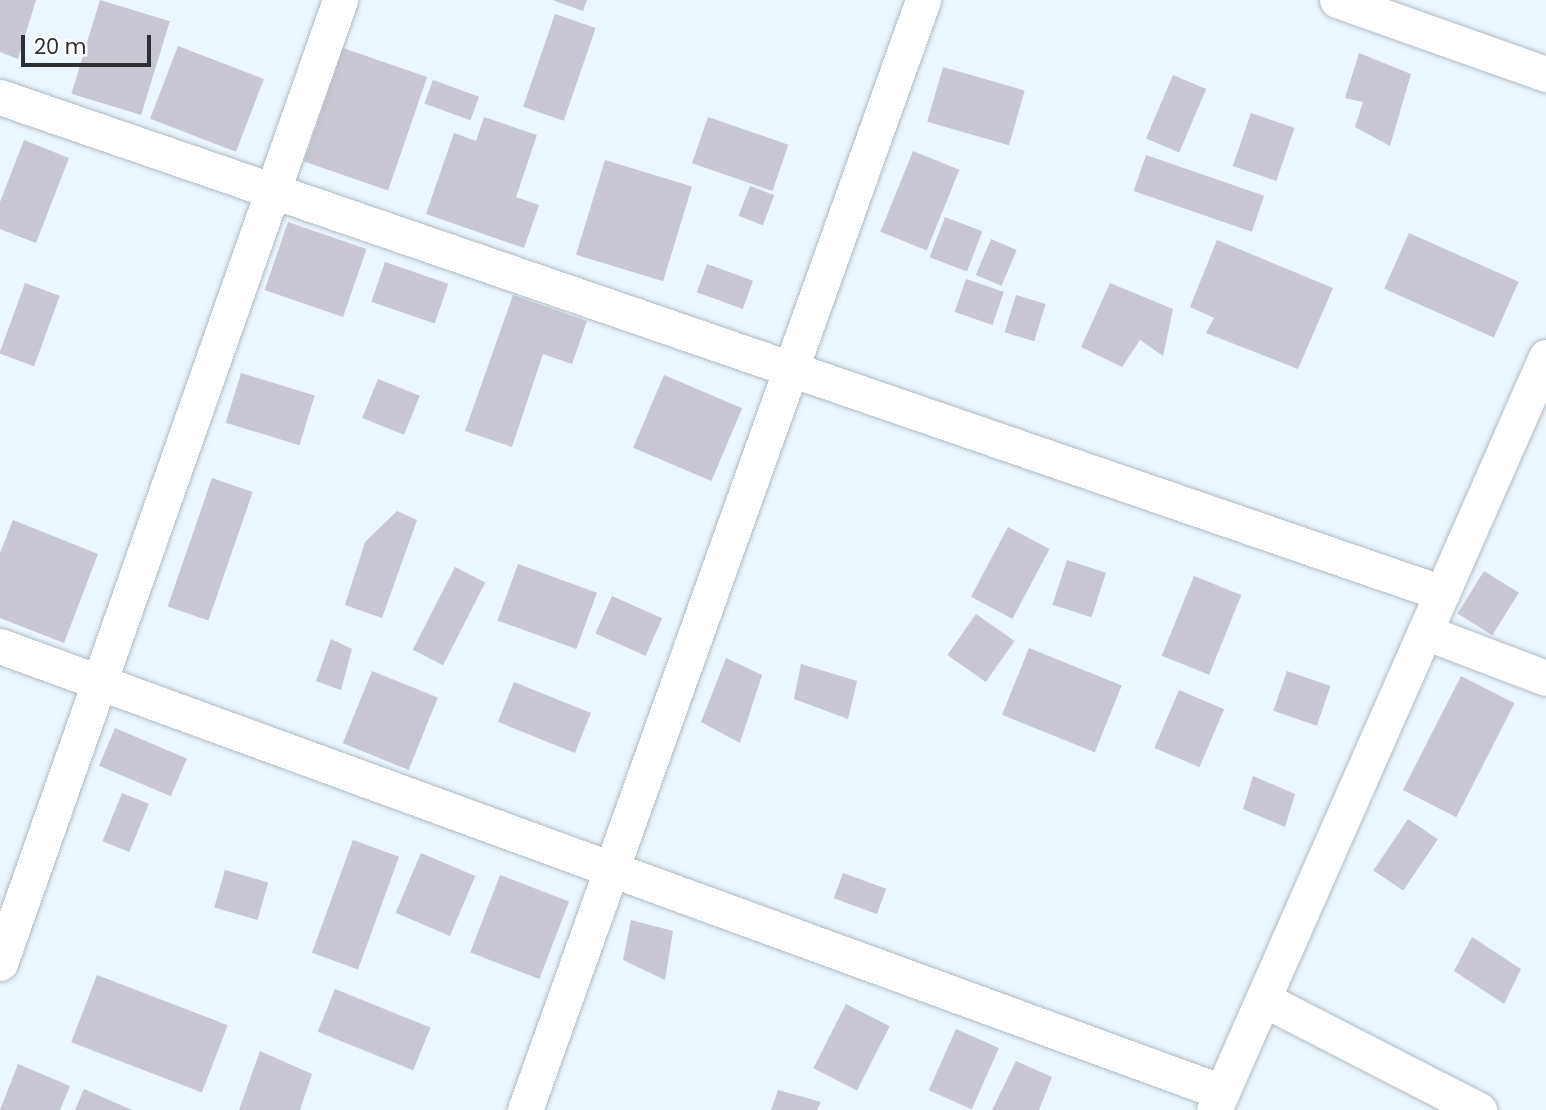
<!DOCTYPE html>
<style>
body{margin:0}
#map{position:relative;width:1546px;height:1110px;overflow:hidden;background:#ecf6fe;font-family:Poppins,sans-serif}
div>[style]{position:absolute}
.building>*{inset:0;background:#c8c7d2;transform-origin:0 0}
.roads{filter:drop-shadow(0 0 2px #b1bbc2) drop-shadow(0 0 2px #b1bbc2)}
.minor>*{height:35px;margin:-17.5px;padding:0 17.5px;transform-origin:17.5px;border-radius:17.5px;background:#fff}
span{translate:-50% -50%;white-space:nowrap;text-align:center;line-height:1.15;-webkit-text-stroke:6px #fff;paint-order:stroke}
.scale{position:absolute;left:21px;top:35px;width:130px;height:32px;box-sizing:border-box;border:4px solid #2c3033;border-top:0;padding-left:9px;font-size:21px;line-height:24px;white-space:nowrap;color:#2c3033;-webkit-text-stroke:5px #fff;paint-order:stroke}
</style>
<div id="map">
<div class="building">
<i style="clip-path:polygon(0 0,36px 0,18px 59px,0 52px)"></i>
<i style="left:100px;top:0;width:73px;height:98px;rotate:17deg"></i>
<i style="clip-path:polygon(552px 0,587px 0,583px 11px)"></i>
<i style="left:555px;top:14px;width:43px;height:98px;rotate:19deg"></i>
<i style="left:178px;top:46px;width:92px;height:78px;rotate:21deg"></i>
<i style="left:343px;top:48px;width:89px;height:120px;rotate:19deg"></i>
<i style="clip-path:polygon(1359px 53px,1411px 74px,1390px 146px,1355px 127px,1363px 102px,1345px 98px)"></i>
<i style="left:943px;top:67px;width:85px;height:57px;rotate:16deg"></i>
<i style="left:1173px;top:75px;width:36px;height:69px;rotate:23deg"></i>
<i style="left:433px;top:80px;width:49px;height:25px;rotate:20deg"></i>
<i style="left:1251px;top:113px;width:46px;height:56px;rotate:19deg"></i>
<i style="clip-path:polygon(484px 117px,537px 135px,516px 197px,539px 205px,524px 248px,426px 214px,454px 133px,476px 141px)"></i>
<i style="left:708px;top:117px;width:85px;height:49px;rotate:19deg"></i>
<i style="clip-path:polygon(24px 140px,69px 158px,36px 243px,0 229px,0 202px)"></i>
<i style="left:913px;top:151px;width:50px;height:87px;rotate:22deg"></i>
<i style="left:1146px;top:155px;width:125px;height:38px;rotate:19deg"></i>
<i style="left:605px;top:160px;width:91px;height:99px;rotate:17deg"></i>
<i style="left:750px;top:186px;width:26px;height:32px;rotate:21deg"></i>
<i style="left:945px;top:217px;width:40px;height:43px;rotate:21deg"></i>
<i style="left:288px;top:222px;width:83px;height:72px;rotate:19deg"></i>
<i style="left:1409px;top:233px;width:120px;height:61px;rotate:24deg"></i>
<i style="left:991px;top:239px;width:28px;height:39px;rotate:23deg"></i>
<i style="clip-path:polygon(1217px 240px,1333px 288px,1298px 369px,1206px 333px,1214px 318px,1190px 307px)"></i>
<i style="left:385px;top:262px;width:67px;height:42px;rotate:19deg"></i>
<i style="left:707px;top:264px;width:49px;height:30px;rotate:20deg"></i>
<i style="left:966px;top:279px;width:40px;height:35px;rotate:19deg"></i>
<i style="left:25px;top:283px;width:37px;height:75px;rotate:20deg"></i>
<i style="clip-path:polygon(1110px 283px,1173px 309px,1163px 356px,1140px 340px,1122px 367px,1081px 347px)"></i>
<i style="clip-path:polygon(513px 295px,587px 321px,572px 364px,543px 354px,512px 447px,465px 431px)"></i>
<i style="left:1016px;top:295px;width:31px;height:39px;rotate:17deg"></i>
<i style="left:241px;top:373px;width:77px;height:52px;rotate:17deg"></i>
<i style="left:664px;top:375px;width:85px;height:79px;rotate:23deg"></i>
<i style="left:378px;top:379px;width:45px;height:42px;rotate:22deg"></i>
<i style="left:212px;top:478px;width:43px;height:136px;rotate:19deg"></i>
<i style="clip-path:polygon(397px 511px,417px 520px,382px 618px,345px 605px,365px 542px)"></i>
<i style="clip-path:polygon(13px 520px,98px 554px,64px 643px,0 618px,0 553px)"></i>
<i style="left:1008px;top:527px;width:47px;height:79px;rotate:28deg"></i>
<i style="left:1067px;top:560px;width:41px;height:47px;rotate:18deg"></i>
<i style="left:518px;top:564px;width:84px;height:60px;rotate:20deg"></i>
<i style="left:455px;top:567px;width:34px;height:93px;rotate:27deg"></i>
<i style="left:1484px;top:571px;width:41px;height:50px;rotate:32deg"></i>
<i style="left:1194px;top:576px;width:51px;height:86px;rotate:22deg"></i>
<i style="left:612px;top:596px;width:55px;height:41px;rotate:24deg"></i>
<i style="left:976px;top:614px;width:47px;height:50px;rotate:35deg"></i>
<i style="clip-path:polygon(331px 639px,352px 649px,341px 690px,316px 681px)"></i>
<i style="left:1029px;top:648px;width:100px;height:72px;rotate:22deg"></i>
<i style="clip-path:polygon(726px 658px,762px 675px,740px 743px,701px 722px)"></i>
<i style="clip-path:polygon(801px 664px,857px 681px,848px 719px,794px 699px)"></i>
<i style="left:372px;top:671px;width:71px;height:78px;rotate:22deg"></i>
<i style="left:1287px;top:671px;width:46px;height:42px;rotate:19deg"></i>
<i style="left:1461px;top:676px;width:60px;height:128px;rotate:27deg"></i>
<i style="left:514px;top:682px;width:83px;height:43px;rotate:22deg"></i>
<i style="left:1179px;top:690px;width:49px;height:63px;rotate:23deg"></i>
<i style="left:115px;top:728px;width:78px;height:41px;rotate:23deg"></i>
<i style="clip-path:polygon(1253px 776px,1295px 794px,1285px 827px,1243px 809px)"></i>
<i style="left:122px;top:793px;width:29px;height:52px;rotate:22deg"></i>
<i style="left:1408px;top:819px;width:36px;height:62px;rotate:34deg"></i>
<i style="left:353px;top:840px;width:49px;height:120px;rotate:20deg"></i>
<i style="left:421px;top:853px;width:59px;height:65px;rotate:23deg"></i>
<i style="left:225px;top:870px;width:45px;height:39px;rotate:16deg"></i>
<i style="left:843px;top:873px;width:46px;height:27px;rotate:20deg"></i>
<i style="left:500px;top:875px;width:74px;height:83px;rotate:21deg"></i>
<i style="clip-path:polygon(631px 920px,673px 931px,665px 980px,623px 960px)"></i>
<i style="clip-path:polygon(1472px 937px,1521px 969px,1504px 1004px,1454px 971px)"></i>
<i style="left:97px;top:975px;width:140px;height:72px;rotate:21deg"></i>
<i style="left:335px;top:989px;width:103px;height:46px;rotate:22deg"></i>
<i style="left:846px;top:1004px;width:49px;height:72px;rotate:27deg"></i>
<i style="left:956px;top:1029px;width:47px;height:67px;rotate:24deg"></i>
<i style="clip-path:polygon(260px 1051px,312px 1074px,300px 1110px,239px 1110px)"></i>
<i style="clip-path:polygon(1016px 1061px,1052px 1077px,1039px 1110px,992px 1110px)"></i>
<i style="clip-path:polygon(18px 1064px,70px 1086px,60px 1110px,0 1110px)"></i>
<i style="clip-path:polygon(84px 1089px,132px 1110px,75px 1110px)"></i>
<i style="clip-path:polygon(778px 1090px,821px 1102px,817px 1110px,771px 1110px)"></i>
</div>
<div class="roads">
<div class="minor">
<i style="left:1337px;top:0;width:222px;rotate:19.5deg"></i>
<i style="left:0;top:97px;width:1525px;rotate:18.98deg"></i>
<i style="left:1425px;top:632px;width:129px;rotate:20.8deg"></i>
<i style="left:0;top:646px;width:1301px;rotate:20.05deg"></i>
<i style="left:0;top:963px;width:1021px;rotate:-70.55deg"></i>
<i style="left:1263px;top:999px;width:243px;rotate:27.2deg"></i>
<i style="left:525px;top:1110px;width:1179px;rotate:-70.27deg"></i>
<i style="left:1214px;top:1110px;width:823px;rotate:-66.21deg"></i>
</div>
</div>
<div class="scale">20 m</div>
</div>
